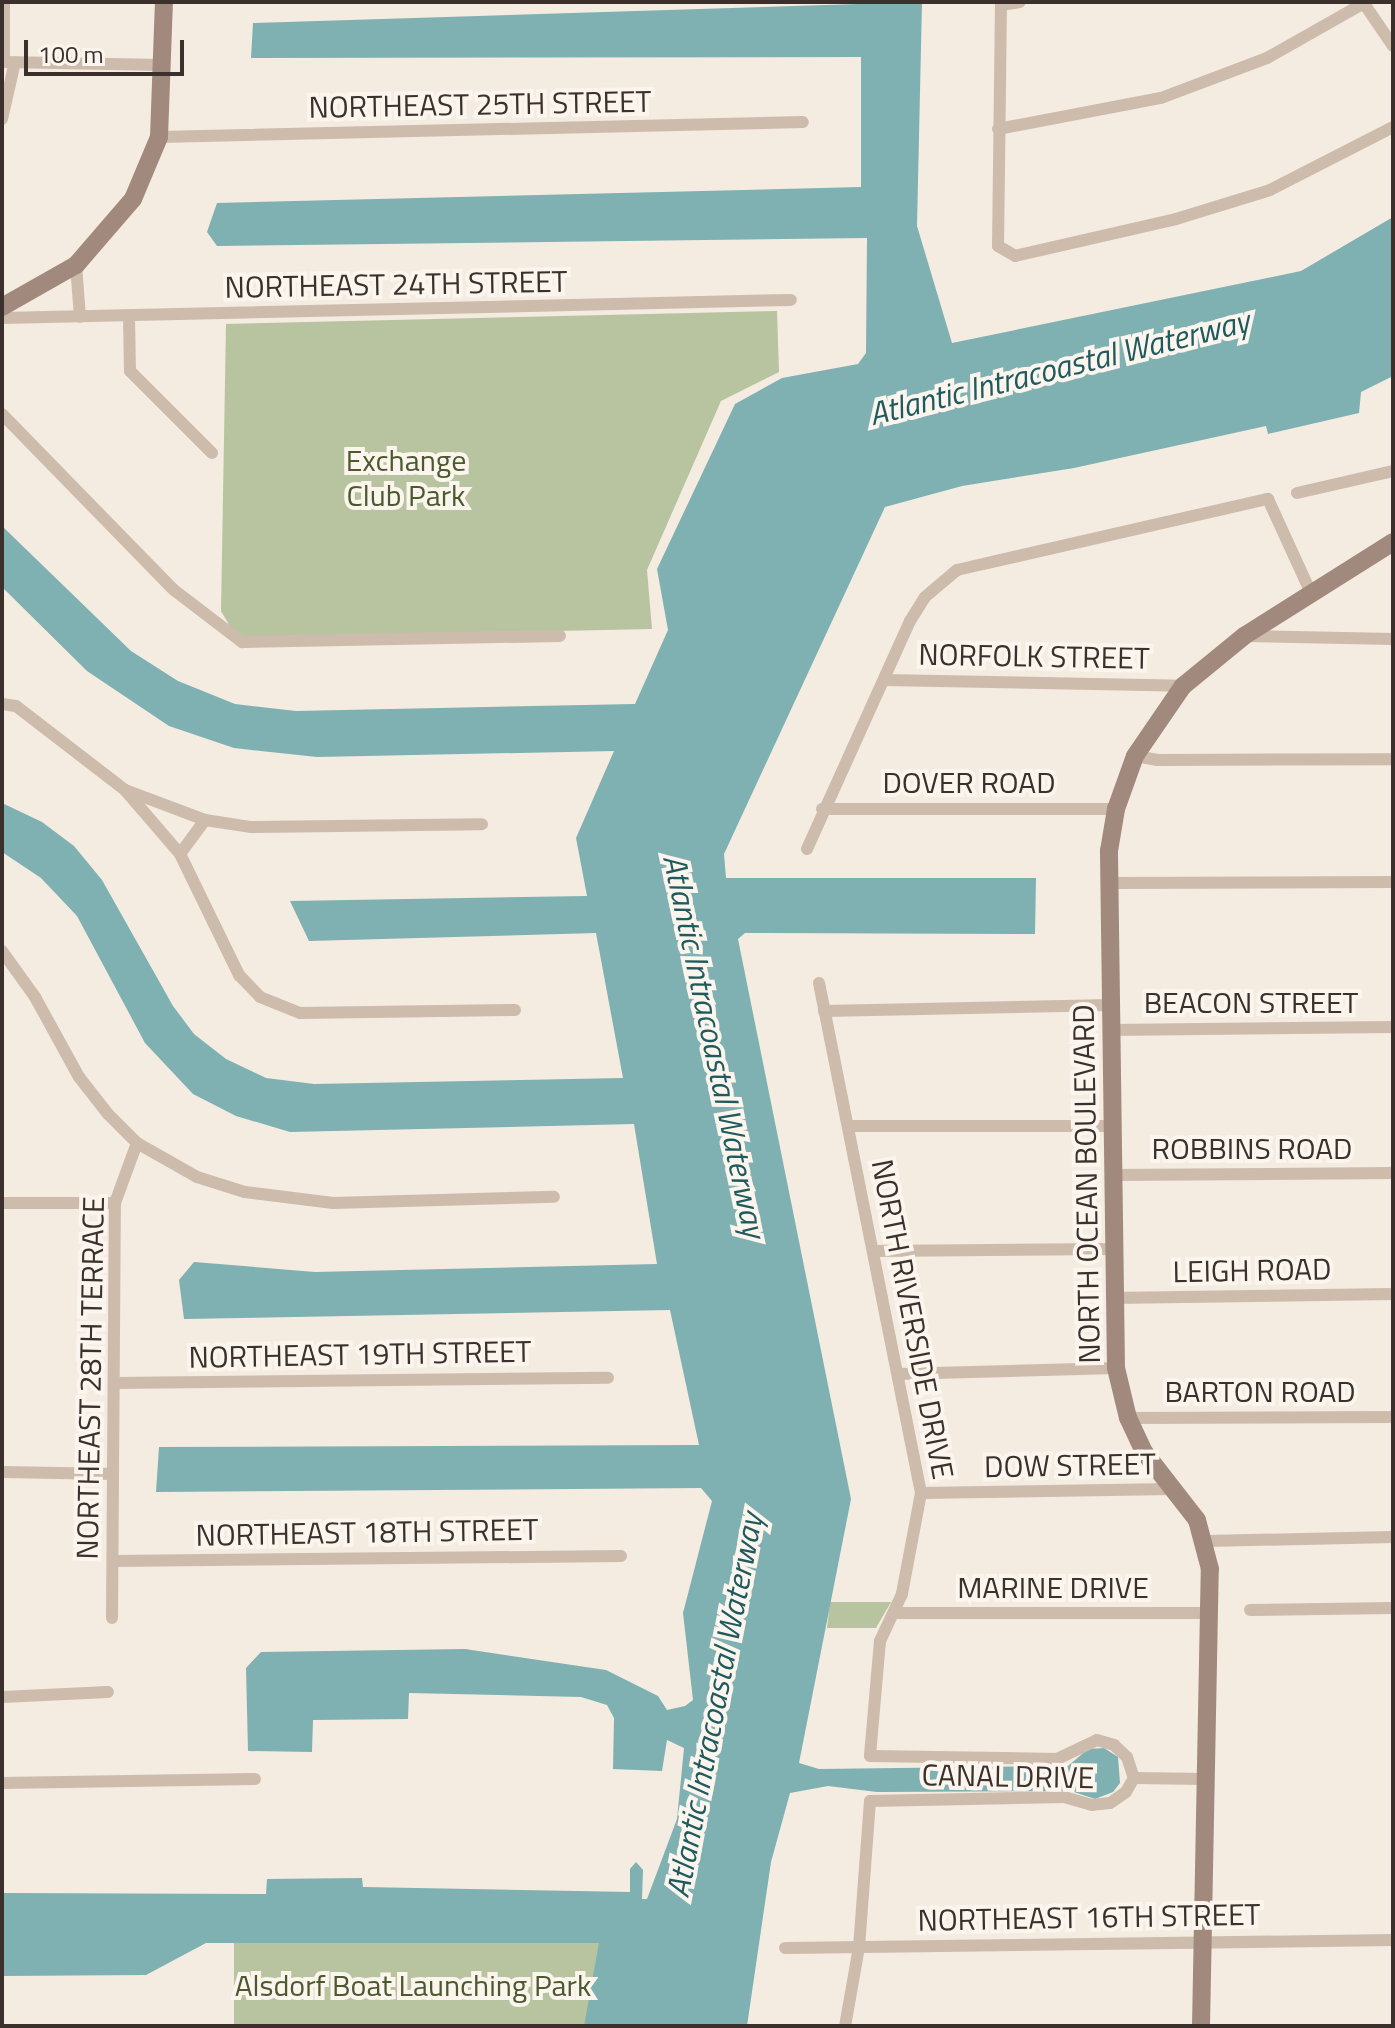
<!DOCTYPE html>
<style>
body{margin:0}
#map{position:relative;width:1395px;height:2028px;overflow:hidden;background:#f4ebe1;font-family:"Titillium Web",sans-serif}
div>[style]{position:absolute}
.green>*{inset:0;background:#b8c4a0;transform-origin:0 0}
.water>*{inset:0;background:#7fb0b2}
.street>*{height:12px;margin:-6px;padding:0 6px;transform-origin:6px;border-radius:6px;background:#cdbbac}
.secondary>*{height:18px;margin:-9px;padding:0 9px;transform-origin:9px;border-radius:9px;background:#a18a7d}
span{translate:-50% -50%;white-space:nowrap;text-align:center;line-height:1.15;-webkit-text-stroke:8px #fbf5ee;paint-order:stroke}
.street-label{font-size:30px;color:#3b302b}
.park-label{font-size:30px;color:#4a5a2e}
.water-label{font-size:32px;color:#1f5a5e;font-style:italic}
.frame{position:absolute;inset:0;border:4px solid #3b302b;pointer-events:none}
.scale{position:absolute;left:24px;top:40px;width:160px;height:36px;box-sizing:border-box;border:4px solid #3b302b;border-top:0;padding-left:10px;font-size:24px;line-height:28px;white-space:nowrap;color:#3b302b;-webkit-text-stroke:6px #fbf5ee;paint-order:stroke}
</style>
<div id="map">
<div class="green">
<i style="clip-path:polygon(777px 311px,779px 372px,721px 401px,647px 570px,652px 629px,237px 638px,221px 611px,226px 324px)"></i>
<i style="clip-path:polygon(830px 1602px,891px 1602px,876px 1628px,827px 1628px)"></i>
<i style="left:234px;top:1943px;width:366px;height:83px"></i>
</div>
<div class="water">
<i style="clip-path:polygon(922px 2px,917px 226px,952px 343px,1301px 271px,1393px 217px,1393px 376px,1361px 392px,1359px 413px,1268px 434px,1266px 426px,1074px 468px,962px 486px,885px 507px,724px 854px,726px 878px,1036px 878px,1035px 934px,745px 933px,738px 939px,851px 1499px,799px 1763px,819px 1769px,1068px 1766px,1088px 1749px,1104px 1748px,1118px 1757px,1120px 1783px,1113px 1792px,1095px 1799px,1071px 1791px,877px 1792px,828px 1786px,790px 1793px,771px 1862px,747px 2026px,584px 2026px,599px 1943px,206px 1943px,146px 1975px,2px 1976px,2px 1893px,266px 1894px,267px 1879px,362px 1878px,363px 1887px,630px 1892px,630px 1869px,636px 1862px,643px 1870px,642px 1899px,647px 1899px,677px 1819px,684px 1748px,667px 1740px,662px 1771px,613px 1769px,614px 1718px,607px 1705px,581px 1697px,409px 1693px,408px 1719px,313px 1720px,312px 1752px,248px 1751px,246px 1668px,261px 1652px,465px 1649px,606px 1670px,658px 1696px,667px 1710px,685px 1706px,693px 1700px,683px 1613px,712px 1501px,701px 1488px,156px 1492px,159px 1447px,699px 1445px,670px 1310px,184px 1319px,179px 1280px,194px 1262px,315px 1272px,657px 1264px,634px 1124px,290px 1132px,236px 1116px,193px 1094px,145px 1043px,77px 916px,41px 878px,2px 852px,2px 803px,42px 822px,74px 846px,102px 880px,173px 1006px,194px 1034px,226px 1059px,266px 1078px,314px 1084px,623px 1078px,596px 933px,309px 941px,290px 901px,587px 896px,576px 838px,614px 751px,317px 757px,234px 748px,169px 726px,87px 671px,2px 587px,2px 526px,131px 651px,178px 681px,235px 704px,296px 711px,635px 704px,668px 630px,657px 569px,735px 404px,782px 378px,858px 364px,866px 353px,867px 238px,217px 246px,207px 232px,217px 203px,861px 187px,861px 57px,251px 58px,253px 23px)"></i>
</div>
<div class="street">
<i style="left:4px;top:2px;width:60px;rotate:90deg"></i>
<i style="left:1001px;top:2px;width:244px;rotate:90.7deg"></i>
<i style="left:998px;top:246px;width:20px;rotate:30deg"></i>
<i style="left:1015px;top:256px;width:165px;rotate:-12.9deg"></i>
<i style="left:1176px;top:219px;width:98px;rotate:-17.1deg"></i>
<i style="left:1270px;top:190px;width:138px;rotate:-27.1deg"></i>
<i style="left:1363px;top:2px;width:53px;rotate:55.7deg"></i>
<i style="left:1001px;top:5px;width:19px;rotate:-9deg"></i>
<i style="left:2px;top:62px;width:161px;rotate:1.1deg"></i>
<i style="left:2px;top:119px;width:58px;rotate:-77.2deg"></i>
<i style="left:998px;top:129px;width:166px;rotate:-10.8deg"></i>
<i style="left:1161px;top:98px;width:113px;rotate:-20.7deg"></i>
<i style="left:1267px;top:58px;width:114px;rotate:-29.5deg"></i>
<i style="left:159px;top:137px;width:644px;rotate:-1.33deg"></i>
<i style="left:76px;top:265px;width:52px;rotate:85.6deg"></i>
<i style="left:129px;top:316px;width:55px;rotate:89deg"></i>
<i style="left:130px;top:371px;width:116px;rotate:45deg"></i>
<i style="left:2px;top:318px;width:789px;rotate:-1.31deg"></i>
<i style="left:2px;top:414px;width:246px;rotate:45.7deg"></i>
<i style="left:174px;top:590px;width:86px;rotate:37.4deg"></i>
<i style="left:242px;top:642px;width:318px;rotate:-1.1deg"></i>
<i style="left:1297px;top:493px;width:98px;rotate:-12.9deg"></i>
<i style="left:1244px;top:636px;width:149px;rotate:1.2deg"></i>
<i style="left:884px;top:680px;width:299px;rotate:1.1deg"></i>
<i style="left:2px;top:704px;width:14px;rotate:8deg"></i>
<i style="left:16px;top:706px;width:138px;rotate:37.6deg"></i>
<i style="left:125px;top:790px;width:84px;rotate:49.3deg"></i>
<i style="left:180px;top:854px;width:135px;rotate:64deg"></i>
<i style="left:239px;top:975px;width:30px;rotate:46deg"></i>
<i style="left:260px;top:997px;width:43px;rotate:21.8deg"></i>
<i style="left:300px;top:1013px;width:215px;rotate:-0.8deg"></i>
<i style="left:1135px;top:756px;width:23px;rotate:10deg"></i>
<i style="left:1158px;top:760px;width:235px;rotate:-0.2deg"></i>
<i style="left:128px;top:791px;width:82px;rotate:20.6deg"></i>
<i style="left:205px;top:820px;width:47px;rotate:8.7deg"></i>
<i style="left:251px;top:827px;width:231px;rotate:-0.7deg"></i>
<i style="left:822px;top:809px;width:294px"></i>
<i style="left:807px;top:849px;width:250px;rotate:-65.7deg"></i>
<i style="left:910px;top:621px;width:28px;rotate:-58deg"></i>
<i style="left:925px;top:597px;width:42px;rotate:-40.2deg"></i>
<i style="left:957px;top:570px;width:319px;rotate:-12.9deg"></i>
<i style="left:1268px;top:499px;width:103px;rotate:65.4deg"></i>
<i style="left:180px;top:854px;width:42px;rotate:-53.7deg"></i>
<i style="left:1109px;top:883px;width:284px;rotate:-0.2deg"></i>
<i style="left:2px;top:951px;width:57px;rotate:54.3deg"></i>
<i style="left:35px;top:997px;width:91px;rotate:61.2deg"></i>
<i style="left:79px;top:1077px;width:47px;rotate:51.9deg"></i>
<i style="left:108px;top:1114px;width:41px;rotate:45deg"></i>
<i style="left:137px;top:1143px;width:69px;rotate:29.5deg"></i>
<i style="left:197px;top:1177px;width:50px;rotate:17.4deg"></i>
<i style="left:245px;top:1192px;width:89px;rotate:7.1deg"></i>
<i style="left:333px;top:1203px;width:221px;rotate:-1.6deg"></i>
<i style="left:819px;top:983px;width:520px;rotate:78.69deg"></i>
<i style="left:921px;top:1493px;width:103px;rotate:100.7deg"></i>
<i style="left:902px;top:1594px;width:52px;rotate:115.1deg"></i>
<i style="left:880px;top:1641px;width:115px;rotate:95deg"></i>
<i style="left:870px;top:1756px;width:187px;rotate:0.9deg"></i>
<i style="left:1057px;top:1759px;width:44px;rotate:-25.4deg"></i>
<i style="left:1097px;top:1740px;width:18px;rotate:16deg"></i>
<i style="left:1114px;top:1745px;width:18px;rotate:43deg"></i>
<i style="left:1127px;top:1757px;width:22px;rotate:72deg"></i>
<i style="left:1134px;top:1778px;width:16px;rotate:120deg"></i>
<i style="left:1126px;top:1792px;width:19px;rotate:145deg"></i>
<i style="left:1110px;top:1803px;width:18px;rotate:174deg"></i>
<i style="left:1092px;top:1805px;width:29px;rotate:-164deg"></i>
<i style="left:1064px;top:1797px;width:194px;rotate:178.8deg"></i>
<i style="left:870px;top:1801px;width:146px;rotate:94.3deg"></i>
<i style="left:859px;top:1947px;width:80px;rotate:100deg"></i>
<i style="left:824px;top:1011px;width:286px;rotate:-1.2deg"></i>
<i style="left:1110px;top:1030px;width:283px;rotate:-0.6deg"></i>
<i style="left:849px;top:1126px;width:262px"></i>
<i style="left:1111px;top:1175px;width:282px;rotate:-0.4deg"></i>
<i style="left:2px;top:1203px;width:113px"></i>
<i style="left:876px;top:1251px;width:236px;rotate:-0.5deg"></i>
<i style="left:1112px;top:1298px;width:281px;rotate:-0.8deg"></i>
<i style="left:898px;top:1374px;width:218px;rotate:-1.6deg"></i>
<i style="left:114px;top:1383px;width:494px;rotate:-0.6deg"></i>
<i style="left:1128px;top:1418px;width:265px;rotate:-0.2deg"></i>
<i style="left:2px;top:1472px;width:111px;rotate:1deg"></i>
<i style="left:921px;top:1493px;width:251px;rotate:-0.9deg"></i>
<i style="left:1206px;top:1541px;width:187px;rotate:-1.2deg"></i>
<i style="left:113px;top:1561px;width:508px;rotate:-0.56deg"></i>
<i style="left:1250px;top:1610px;width:143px;rotate:-0.8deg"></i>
<i style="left:895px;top:1613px;width:315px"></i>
<i style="left:112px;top:1618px;width:415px;rotate:-89.6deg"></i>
<i style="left:115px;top:1203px;width:64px;rotate:-69.9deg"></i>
<i style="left:2px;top:1697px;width:106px;rotate:-2.7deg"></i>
<i style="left:1134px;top:1778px;width:72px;rotate:0.8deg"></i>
<i style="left:2px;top:1783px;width:253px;rotate:-0.9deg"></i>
<i style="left:785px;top:1948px;width:608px;rotate:-0.75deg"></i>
</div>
<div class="secondary">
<i style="left:2px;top:307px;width:85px;rotate:-29.6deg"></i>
<i style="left:76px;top:265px;width:87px;rotate:-49.2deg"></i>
<i style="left:133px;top:199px;width:67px;rotate:-67.2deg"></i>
<i style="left:159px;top:137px;width:135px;rotate:-87.9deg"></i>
<i style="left:1201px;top:2026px;width:457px;rotate:-88.9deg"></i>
<i style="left:1210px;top:1569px;width:51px;rotate:-104.9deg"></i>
<i style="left:1197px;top:1520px;width:86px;rotate:-127.9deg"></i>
<i style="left:1144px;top:1452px;width:38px;rotate:-115deg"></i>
<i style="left:1128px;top:1418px;width:51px;rotate:-103.5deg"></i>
<i style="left:1116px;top:1368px;width:517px;rotate:-90.78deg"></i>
<i style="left:1109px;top:851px;width:43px;rotate:-80.5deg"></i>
<i style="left:1116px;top:809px;width:56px;rotate:-70.3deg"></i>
<i style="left:1135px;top:756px;width:85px;rotate:-55.6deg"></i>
<i style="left:1183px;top:686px;width:79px;rotate:-39.3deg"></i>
<i style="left:1244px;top:636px;width:176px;rotate:-32.2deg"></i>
</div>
<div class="street-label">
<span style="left:480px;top:104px;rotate:-1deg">NORTHEAST 25TH STREET</span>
<span style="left:396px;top:284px;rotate:-1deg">NORTHEAST 24TH STREET</span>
<span style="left:1034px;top:656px;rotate:1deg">NORFOLK STREET</span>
<span style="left:969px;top:782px">DOVER ROAD</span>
<span style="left:1251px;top:1002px">BEACON STREET</span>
<span style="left:1252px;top:1148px">ROBBINS ROAD</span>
<span style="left:1086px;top:1184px;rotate:-91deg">NORTH OCEAN BOULEVARD</span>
<span style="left:1252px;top:1270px;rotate:-1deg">LEIGH ROAD</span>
<span style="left:913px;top:1319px;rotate:79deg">NORTH RIVERSIDE DRIVE</span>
<span style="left:360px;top:1354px;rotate:-1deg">NORTHEAST 19TH STREET</span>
<span style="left:90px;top:1378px;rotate:-89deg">NORTHEAST 28TH TERRACE</span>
<span style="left:1260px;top:1391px">BARTON ROAD</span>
<span style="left:1070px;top:1465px;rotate:-1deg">DOW STREET</span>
<span style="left:367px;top:1532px;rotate:-1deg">NORTHEAST 18TH STREET</span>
<span style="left:1053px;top:1587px">MARINE DRIVE</span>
<span style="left:1008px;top:1776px;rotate:1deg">CANAL DRIVE</span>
<span style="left:1089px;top:1917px;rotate:-1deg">NORTHEAST 16TH STREET</span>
</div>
<div class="park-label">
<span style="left:406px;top:477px">Exchange<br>Club Park</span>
<span style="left:413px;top:1985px">Alsdorf Boat Launching Park</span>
</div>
<div class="water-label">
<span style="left:1059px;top:367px;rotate:-14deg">Atlantic Intracoastal Waterway</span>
<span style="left:715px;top:1046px;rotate:78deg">Atlantic Intracoastal Waterway</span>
<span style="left:714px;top:1705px;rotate:-79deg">Atlantic Intracoastal Waterway</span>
</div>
<div class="frame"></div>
<div class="scale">100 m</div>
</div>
